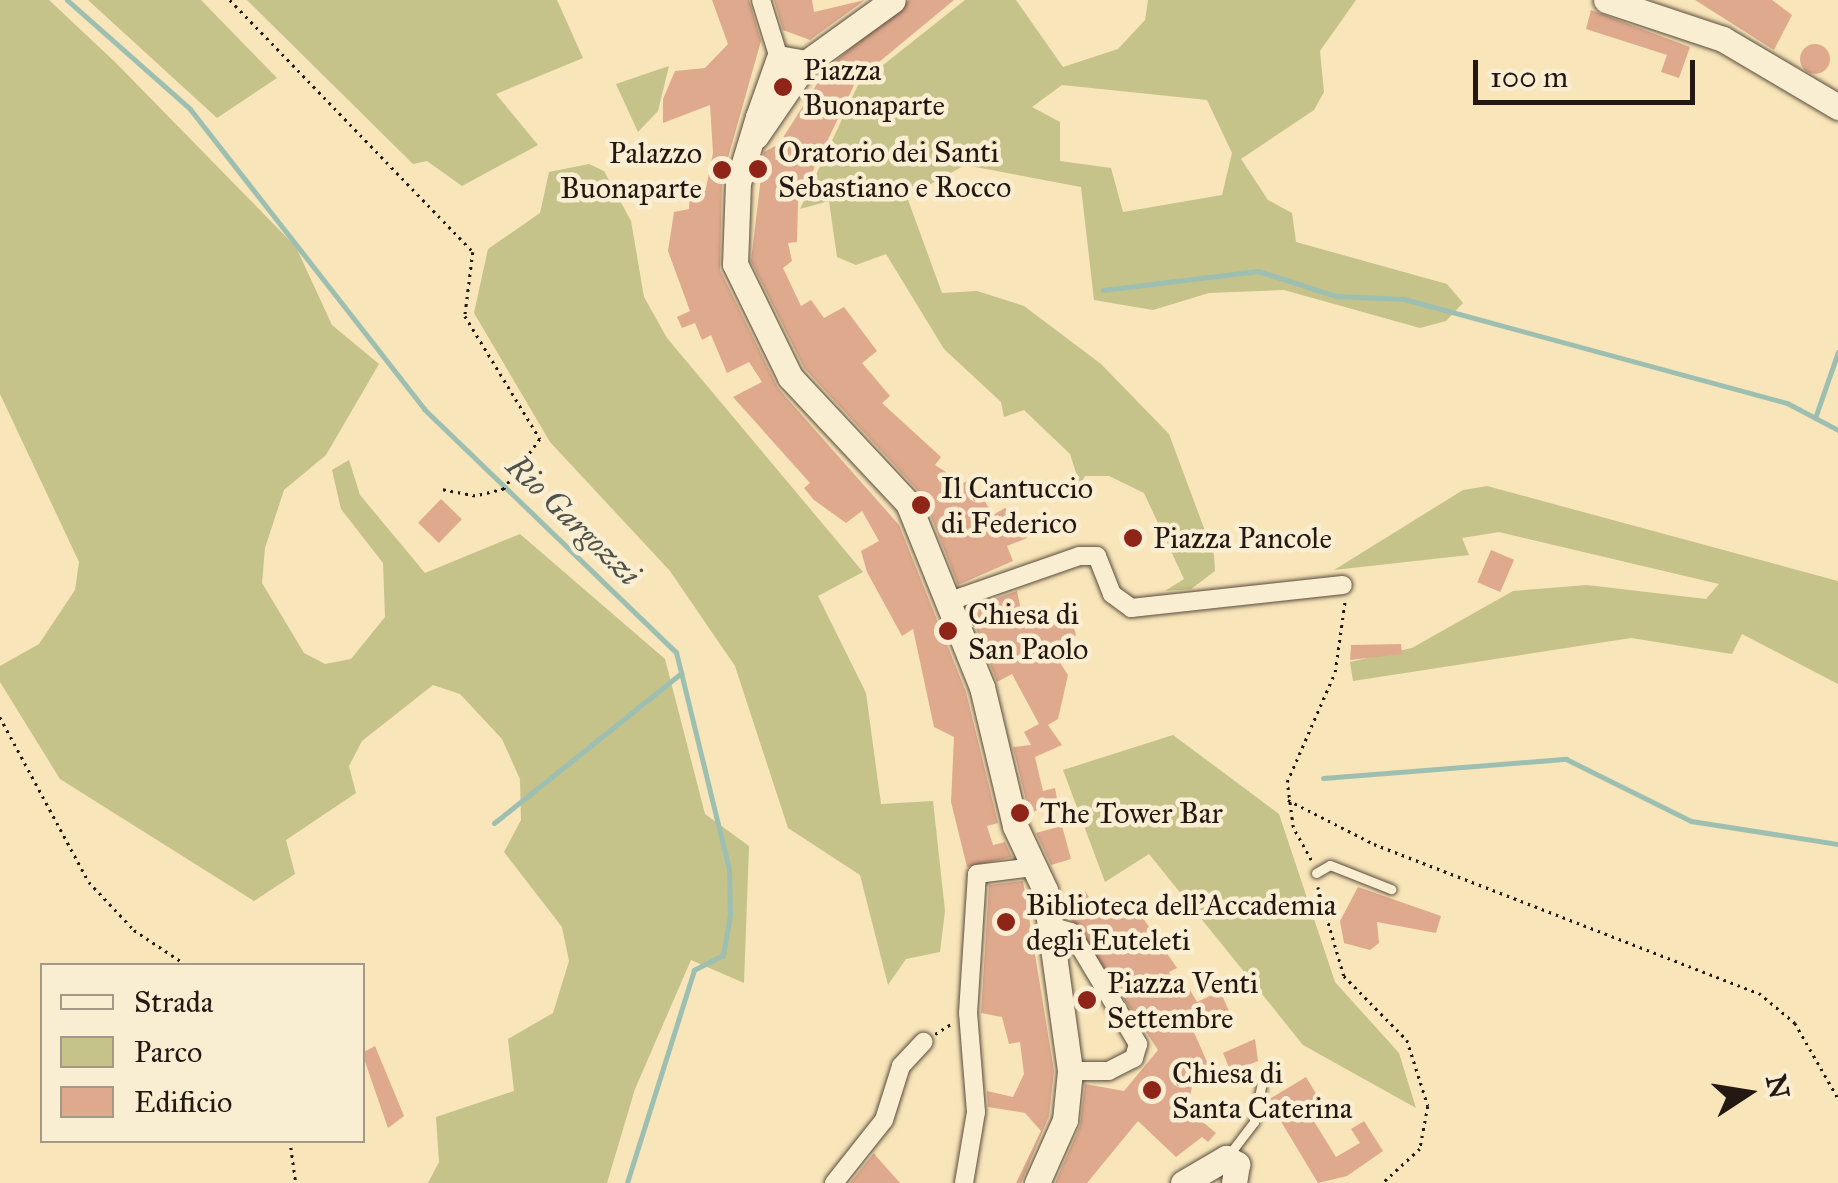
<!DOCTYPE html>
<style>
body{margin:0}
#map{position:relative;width:1838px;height:1183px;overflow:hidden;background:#f8e5b9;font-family:"IM FELL Great Primer",serif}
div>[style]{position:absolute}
.green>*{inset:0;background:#c5c28a}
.stream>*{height:5px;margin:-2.5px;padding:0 2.5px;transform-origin:2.5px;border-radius:2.5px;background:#9dbfb1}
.building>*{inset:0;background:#dea98d;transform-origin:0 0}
.round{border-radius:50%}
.path>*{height:2.5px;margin-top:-1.25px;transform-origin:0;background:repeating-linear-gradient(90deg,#241813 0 2.5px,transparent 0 7.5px)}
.roads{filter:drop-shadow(0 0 2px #594b3c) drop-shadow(0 0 2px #594b3c)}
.lane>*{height:9px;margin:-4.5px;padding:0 4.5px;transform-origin:4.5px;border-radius:4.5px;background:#faeed2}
.street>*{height:18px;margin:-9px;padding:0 9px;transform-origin:9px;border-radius:9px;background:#faeed2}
.secondary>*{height:25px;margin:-12.5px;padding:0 12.5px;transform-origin:12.5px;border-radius:12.5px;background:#faeed2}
.dots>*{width:28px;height:28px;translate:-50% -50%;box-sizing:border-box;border:5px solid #faeed2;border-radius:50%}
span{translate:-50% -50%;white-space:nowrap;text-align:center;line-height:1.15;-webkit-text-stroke:9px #faeed2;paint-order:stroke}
.poi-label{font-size:30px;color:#241813}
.left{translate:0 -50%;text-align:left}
.right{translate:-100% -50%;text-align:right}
.water-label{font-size:32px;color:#4e524a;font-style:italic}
.legend{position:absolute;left:40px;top:963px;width:325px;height:180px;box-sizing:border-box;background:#faeed2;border:2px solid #a49886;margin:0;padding:12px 18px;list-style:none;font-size:30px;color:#241813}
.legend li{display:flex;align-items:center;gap:20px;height:50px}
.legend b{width:50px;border:2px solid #a49886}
.north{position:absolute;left:1698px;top:1043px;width:100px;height:100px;-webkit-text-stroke:8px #faeed2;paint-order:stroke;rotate:78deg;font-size:28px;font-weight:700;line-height:40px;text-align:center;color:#241813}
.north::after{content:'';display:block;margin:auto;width:35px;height:45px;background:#241813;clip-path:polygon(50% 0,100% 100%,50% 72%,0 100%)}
.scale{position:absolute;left:1473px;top:60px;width:222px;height:45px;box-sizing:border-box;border:5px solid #241813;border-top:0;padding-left:12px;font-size:30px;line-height:35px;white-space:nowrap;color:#241813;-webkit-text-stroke:8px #faeed2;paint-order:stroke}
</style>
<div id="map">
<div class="green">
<i style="clip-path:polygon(0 0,49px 0,115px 62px,296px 247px,332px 325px,379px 364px,326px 455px,284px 490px,265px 548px,262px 583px,304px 653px,325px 664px,351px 659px,385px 617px,383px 563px,341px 509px,332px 470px,349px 460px,360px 495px,425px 573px,520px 534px,665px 659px,705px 814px,749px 846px,744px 983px,691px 960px,635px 1089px,607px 1183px,428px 1183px,439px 1162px,436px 1117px,514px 1091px,508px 1039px,553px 1013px,569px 961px,562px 927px,504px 852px,521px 820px,520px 779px,502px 739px,460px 694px,433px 685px,362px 741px,349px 766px,356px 793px,286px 840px,295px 874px,254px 901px,60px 779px,0 682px,0 666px,39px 644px,75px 590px,79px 562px,0 394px)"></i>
<i style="clip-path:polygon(88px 0,201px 0,277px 78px,217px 118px)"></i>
<i style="clip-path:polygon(247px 0,557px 0,583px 58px,496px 94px,538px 145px,462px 186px,427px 161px,413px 164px)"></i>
<i style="clip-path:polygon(evenodd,965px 0,1016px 0,1063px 67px,1118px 49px,1145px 20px,1148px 0,1356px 0,1320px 51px,1324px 92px,1314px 110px,1241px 159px,1268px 200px,1292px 213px,1296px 242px,1447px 284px,1463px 303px,1446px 321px,1420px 328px,1284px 290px,1209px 293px,1153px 310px,1094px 300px,1081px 187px,965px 165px,907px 197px,942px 293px,977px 291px,1024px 306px,1101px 364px,1169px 434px,1214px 555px,1215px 571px,1191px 589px,1165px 591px,1184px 579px,1144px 493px,1109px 476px,1085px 476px,1080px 485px,1070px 454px,1024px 410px,1004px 417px,1001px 402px,944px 349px,886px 254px,856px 265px,837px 257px,829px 201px,800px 209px,858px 85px,965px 0,1062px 85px,1207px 100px,1232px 153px,1222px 195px,1123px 212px,1111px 168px,1060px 161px,1060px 122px,1032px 107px,1062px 85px)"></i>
<i style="clip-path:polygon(669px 66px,658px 111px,638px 132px,616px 84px)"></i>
<i style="clip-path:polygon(589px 164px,604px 171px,631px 221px,644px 297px,667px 338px,863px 572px,818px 596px,866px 693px,881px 804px,933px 801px,945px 911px,940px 952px,906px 959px,888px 985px,860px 875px,788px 828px,735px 666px,670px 571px,550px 442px,474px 313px,488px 249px,540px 213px,549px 172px)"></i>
<i style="clip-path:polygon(1487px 486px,1838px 581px,1838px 684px,1742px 634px,1732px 654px,1631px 638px,1353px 681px,1350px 662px,1412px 648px,1513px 591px,1587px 585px,1706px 599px,1719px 584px,1499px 532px,1462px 538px,1469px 555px,1334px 570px,1463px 490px)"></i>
<i style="clip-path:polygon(1173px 735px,1279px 814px,1335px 982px,1399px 1053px,1416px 1108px,1303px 1045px,1149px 854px,1105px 882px,1063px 770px)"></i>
</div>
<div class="stream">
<i style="left:67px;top:0;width:164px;rotate:41.5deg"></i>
<i style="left:190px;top:109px;width:380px;rotate:52deg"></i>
<i style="left:424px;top:409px;width:350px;rotate:44deg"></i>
<i style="left:676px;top:652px;width:224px;rotate:76.3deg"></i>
<i style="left:729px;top:870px;width:45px;rotate:88.7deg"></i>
<i style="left:730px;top:915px;width:41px;rotate:99.9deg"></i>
<i style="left:723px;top:955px;width:33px;rotate:153deg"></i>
<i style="left:694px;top:970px;width:223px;rotate:107.5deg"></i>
<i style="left:1103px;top:290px;width:156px;rotate:-7deg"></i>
<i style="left:1258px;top:271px;width:82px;rotate:17.8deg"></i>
<i style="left:1336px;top:296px;width:68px;rotate:2.5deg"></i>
<i style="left:1404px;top:299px;width:397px;rotate:15.2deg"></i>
<i style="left:1787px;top:403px;width:58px;rotate:27.9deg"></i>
<i style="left:1815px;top:418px;width:70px;rotate:-70.8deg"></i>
<i style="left:1323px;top:778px;width:244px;rotate:-4.5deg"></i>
<i style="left:1566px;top:759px;width:140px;rotate:26.4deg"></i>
<i style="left:1691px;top:821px;width:149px;rotate:8.9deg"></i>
<i style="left:494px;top:823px;width:240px;rotate:-38.7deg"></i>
</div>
<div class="building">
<i style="clip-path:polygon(712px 0,749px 0,761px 41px,722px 179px,720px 270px,778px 388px,899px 525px,966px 692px,998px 823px,987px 826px,993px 845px,1005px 842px,1012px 857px,967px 867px,951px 802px,954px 737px,934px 727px,913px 629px,902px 636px,867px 572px,861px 551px,879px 541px,862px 511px,846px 523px,814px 500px,804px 488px,810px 483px,733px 397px,762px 382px,749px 362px,727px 373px,711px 335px,702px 340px,695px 323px,682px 328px,677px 317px,690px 311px,668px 251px,674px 212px,689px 209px,690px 187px,706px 188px,713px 153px,710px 105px,663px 123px,663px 99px,675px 71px,705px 68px,728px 44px)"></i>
<i style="clip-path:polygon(774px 0,812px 0,814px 12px,865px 0,810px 40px,783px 30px)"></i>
<i style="clip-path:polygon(909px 0,954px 0,856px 81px,798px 202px,797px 242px,788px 243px,792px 261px,783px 268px,801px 306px,811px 300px,824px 318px,844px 307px,877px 351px,862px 363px,890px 396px,882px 403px,941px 457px,935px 465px,963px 483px,980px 475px,977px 488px,993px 515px,1005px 508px,1021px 526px,1027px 538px,1007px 546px,1013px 561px,958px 585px,923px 496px,804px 368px,751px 261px,764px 152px,779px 144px,827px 68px)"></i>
<i style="clip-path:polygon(1695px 0,1772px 0,1792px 15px,1774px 50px)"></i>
<i style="clip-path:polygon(1591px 10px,1690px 47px,1679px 78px,1661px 72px,1667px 55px,1586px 29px)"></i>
<i class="round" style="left:1800px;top:44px;width:30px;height:30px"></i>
<i style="left:441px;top:499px;width:29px;height:33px;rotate:44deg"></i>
<i style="left:1491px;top:550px;width:25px;height:35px;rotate:23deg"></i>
<i style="clip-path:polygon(1017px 591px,1025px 629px,1071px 618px,1076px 635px,1057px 658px,1068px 675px,1058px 719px,1048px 725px,1062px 745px,1035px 757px,1043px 791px,1055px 788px,1058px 804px,1029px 813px,1013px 747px,1031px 745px,1024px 732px,1039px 724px,1012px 674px,997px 682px,968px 608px)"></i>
<i style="clip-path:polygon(1401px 644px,1402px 654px,1350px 660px,1351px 645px)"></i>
<i style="clip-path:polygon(1062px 826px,1071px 859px,1051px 865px,1036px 833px)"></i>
<i style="clip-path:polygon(1023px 881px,1054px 1071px,1049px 1116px,1021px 1183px,1016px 1183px,1041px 1131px,1025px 1113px,988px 1107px,987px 1091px,1013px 1097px,1024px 1074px,1020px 1042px,1009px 1044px,1002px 1017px,981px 1013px,989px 885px)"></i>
<i style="clip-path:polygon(1358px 887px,1441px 916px,1436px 933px,1377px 922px,1379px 943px,1370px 950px,1344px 943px,1340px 921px)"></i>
<i style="clip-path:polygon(1085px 891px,1103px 918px,1132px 902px,1177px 968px,1169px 972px,1183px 994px,1190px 990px,1197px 1002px,1220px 991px,1229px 1011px,1193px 1030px,1208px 1064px,1196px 1070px,1187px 1109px,1216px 1133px,1208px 1142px,1202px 1137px,1176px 1157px,1138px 1121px,1087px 1183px,1055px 1183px,1080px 1126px,1085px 1084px,1124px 1091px,1158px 1050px,1064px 909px)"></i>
<i style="clip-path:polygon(1255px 1039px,1258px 1061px,1231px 1072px,1223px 1053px)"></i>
<i style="clip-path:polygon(375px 1046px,404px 1116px,388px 1128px,362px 1053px)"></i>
<i style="clip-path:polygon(1306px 1077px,1321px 1102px,1307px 1110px,1336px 1157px,1360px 1143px,1351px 1129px,1364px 1121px,1383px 1151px,1347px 1176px,1318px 1183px,1268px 1100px)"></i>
<i style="clip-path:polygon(874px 1153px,876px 1156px,900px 1183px,850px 1183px)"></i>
</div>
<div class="path">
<i style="left:230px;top:0;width:350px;rotate:46deg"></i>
<i style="left:473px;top:252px;width:64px;rotate:97.1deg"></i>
<i style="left:465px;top:316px;width:144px;rotate:58.6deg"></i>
<i style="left:540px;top:439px;width:62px;rotate:125.8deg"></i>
<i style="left:504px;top:489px;width:30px;rotate:166deg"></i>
<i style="left:475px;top:496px;width:33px;rotate:-169deg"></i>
<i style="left:0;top:717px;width:187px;rotate:61.7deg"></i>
<i style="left:89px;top:882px;width:66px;rotate:46.8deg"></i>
<i style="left:134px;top:930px;width:65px;rotate:33.7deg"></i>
<i style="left:1288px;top:800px;width:97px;rotate:27.1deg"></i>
<i style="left:1374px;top:844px;width:413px;rotate:21.2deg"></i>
<i style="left:1759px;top:993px;width:47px;rotate:39.8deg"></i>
<i style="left:1795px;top:1023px;width:86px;rotate:60.2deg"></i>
<i style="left:1311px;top:860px;width:38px;rotate:-119deg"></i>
<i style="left:1293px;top:827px;width:45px;rotate:-97.6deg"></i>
<i style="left:1287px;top:782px;width:120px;rotate:-66.4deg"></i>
<i style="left:1335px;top:672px;width:73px;rotate:-82.1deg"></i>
<i style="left:1318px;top:887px;width:93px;rotate:73.7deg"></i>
<i style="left:1344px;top:976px;width:90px;rotate:45.5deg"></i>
<i style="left:1407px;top:1040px;width:69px;rotate:72.3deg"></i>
<i style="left:1428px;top:1106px;width:44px;rotate:100.5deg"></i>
<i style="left:1420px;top:1149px;width:50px;rotate:137.4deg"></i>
<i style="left:935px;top:1034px;width:22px;rotate:-32deg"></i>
<i style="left:290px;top:1140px;width:43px;rotate:82.1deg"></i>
</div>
<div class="roads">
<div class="lane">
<i style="left:1316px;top:873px;width:16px;rotate:-30deg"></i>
<i style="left:1330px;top:865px;width:66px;rotate:21.5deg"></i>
<i style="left:1228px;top:1156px;width:43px;rotate:-52.6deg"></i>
<i style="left:1254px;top:1122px;width:41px;rotate:-78.7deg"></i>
</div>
<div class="street">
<i style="left:761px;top:0;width:61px;rotate:72.8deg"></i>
<i style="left:953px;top:600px;width:133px;rotate:-19.2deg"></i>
<i style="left:1079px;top:556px;width:18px"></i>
<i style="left:1097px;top:556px;width:41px;rotate:68.5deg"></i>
<i style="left:1112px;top:594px;width:24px;rotate:36deg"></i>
<i style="left:1131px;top:608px;width:213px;rotate:-6.2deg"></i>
<i style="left:1050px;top:926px;width:22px;rotate:16deg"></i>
<i style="left:1071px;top:932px;width:131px;rotate:59.1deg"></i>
<i style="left:1138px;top:1044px;width:15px;rotate:106deg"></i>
<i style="left:1134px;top:1058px;width:28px;rotate:153deg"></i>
<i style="left:1109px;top:1071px;width:39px;rotate:180deg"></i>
<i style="left:834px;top:1183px;width:80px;rotate:-51.6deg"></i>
<i style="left:884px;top:1120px;width:57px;rotate:-72.5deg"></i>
<i style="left:901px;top:1066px;width:33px;rotate:-47deg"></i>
<i style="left:964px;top:1183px;width:72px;rotate:-80.4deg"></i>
<i style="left:976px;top:1112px;width:99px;rotate:-94.6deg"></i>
<i style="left:968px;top:1013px;width:139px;rotate:-86.3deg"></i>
<i style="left:977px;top:874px;width:56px;rotate:-7.1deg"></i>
</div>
<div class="secondary">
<i style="left:1606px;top:0;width:123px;rotate:18.4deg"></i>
<i style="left:1723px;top:39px;width:134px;rotate:30.6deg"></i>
<i style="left:806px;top:63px;width:27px;rotate:-170deg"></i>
<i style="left:779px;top:58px;width:63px;rotate:109.6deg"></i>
<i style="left:758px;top:117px;width:69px;rotate:106.9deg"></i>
<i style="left:738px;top:183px;width:81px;rotate:92.1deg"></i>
<i style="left:735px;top:264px;width:126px;rotate:64deg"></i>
<i style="left:790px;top:377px;width:173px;rotate:46.9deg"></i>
<i style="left:908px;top:503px;width:198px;rotate:68.1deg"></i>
<i style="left:982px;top:687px;width:143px;rotate:76.6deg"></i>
<i style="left:1015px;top:826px;width:71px;rotate:64.9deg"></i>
<i style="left:1045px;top:890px;width:183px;rotate:82.1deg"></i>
<i style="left:1070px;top:1071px;width:49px;rotate:95.8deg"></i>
<i style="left:1065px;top:1120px;width:69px;rotate:114deg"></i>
<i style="left:806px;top:63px;width:107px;rotate:-35.9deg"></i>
<i style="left:756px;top:136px;width:88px;rotate:-55.6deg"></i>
<i style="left:1183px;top:1183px;width:50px;rotate:-30.2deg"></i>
<i style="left:1226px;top:1158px;width:13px;rotate:29deg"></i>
<i style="left:1237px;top:1164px;width:19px;rotate:99deg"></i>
</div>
</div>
<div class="dots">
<i style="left:783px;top:87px;background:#8f2418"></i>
<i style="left:758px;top:169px;background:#8f2418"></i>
<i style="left:722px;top:170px;background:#8f2418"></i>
<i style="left:921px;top:505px;background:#8f2418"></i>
<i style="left:1133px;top:538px;background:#8f2418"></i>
<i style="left:948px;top:631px;background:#8f2418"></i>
<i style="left:1020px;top:813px;background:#8f2418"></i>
<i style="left:1006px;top:922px;background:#8f2418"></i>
<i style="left:1087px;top:1000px;background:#8f2418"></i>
<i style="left:1152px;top:1090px;background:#8f2418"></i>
</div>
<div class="poi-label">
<span class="left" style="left:803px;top:87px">Piazza<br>Buonaparte</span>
<span class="left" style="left:778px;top:169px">Oratorio dei Santi<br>Sebastiano e Rocco</span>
<span class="right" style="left:702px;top:170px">Palazzo<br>Buonaparte</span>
<span class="left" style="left:941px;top:505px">Il Cantuccio<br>di Federico</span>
<span class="left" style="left:1153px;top:538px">Piazza Pancole</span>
<span class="left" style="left:968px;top:631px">Chiesa di<br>San Paolo</span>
<span class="left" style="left:1040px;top:813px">The Tower Bar</span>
<span class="left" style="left:1026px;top:922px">Biblioteca dell'Accademia<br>degli Euteleti</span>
<span class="left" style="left:1107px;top:1000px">Piazza Venti<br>Settembre</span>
<span class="left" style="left:1172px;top:1090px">Chiesa di<br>Santa Caterina</span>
</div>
<div class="water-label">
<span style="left:573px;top:521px;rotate:44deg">Rio Gargozzi</span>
</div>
<ul class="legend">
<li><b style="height:12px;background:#faeed2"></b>Strada</li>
<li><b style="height:28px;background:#c5c28a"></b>Parco</li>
<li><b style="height:28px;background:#dea98d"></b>Edificio</li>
</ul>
<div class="north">N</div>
<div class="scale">100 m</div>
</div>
